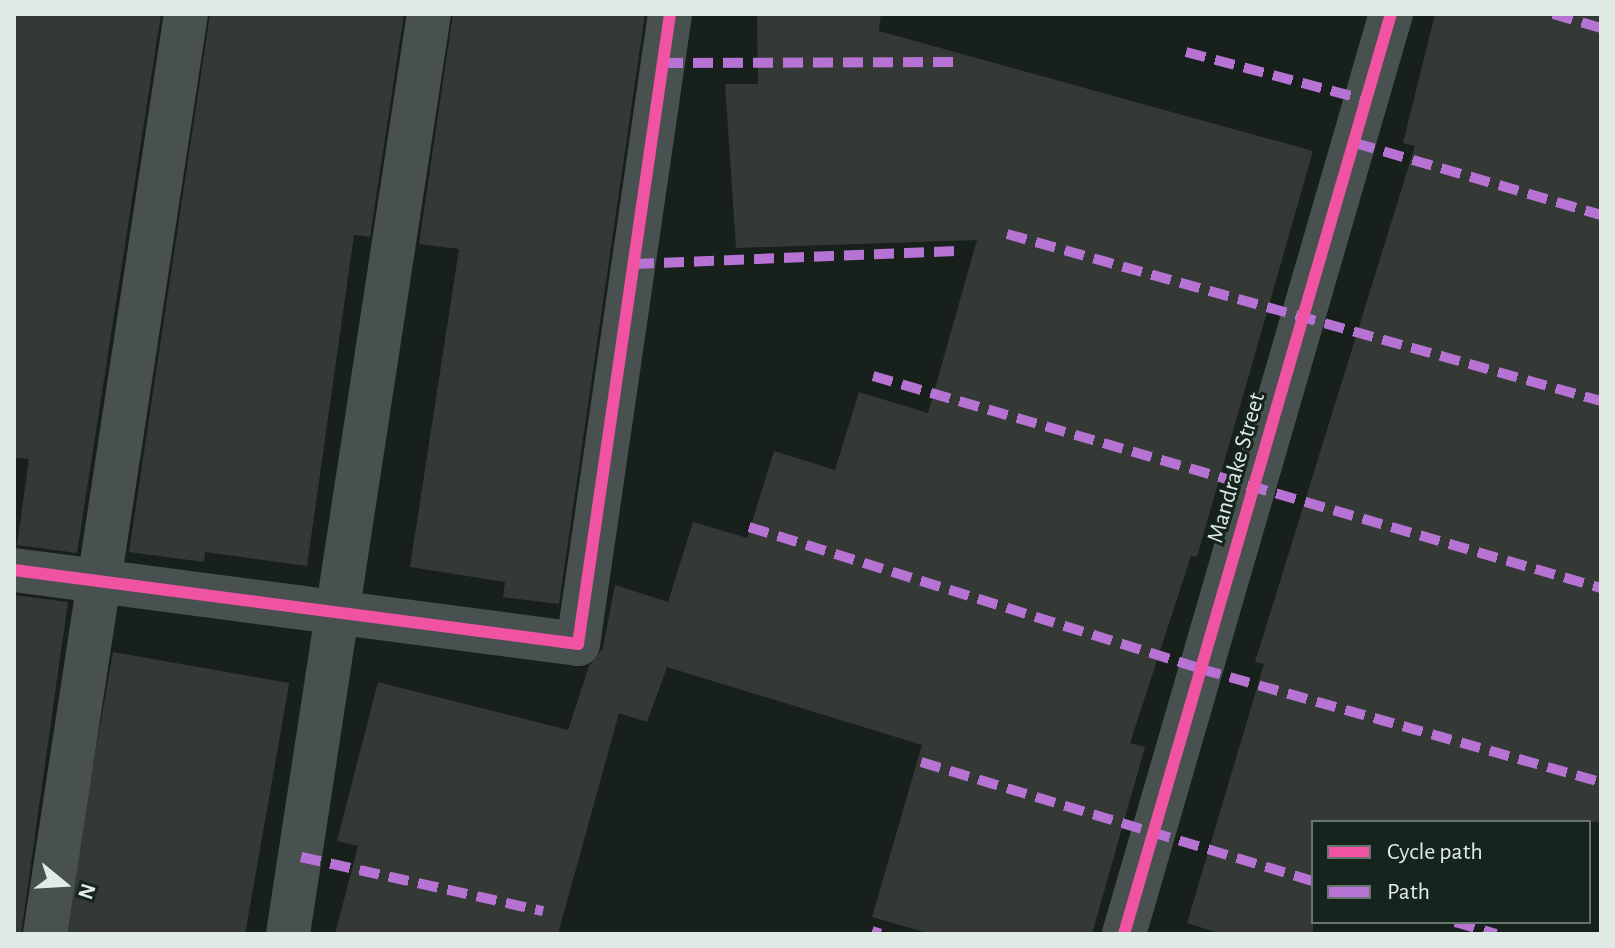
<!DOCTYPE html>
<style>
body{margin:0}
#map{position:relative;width:1615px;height:948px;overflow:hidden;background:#18201c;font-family:"Alegreya Sans",sans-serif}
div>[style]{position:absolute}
.building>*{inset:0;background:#343935;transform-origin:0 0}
.minor>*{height:44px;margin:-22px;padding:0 22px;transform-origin:22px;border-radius:22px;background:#485150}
.quiet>*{height:10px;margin-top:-5px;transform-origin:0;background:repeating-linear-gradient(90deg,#b673d3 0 20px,transparent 0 30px)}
.cycleway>*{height:12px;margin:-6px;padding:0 6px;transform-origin:6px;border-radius:6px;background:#f153a3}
span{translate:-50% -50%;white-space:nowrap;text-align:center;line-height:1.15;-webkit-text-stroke:6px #15241c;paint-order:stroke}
.street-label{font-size:24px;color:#e1ebe6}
.frame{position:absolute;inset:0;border:16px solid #e1ebe6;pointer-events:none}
.legend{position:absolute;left:1311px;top:820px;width:280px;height:104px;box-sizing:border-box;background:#15241c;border:2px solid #67746d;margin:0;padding:10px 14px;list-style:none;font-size:24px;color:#e1ebe6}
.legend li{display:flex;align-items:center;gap:16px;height:40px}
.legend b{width:40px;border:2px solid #67746d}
.north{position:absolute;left:24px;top:844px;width:80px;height:80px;-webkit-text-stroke:6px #15241c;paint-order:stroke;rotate:108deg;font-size:22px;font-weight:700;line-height:32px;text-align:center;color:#e1ebe6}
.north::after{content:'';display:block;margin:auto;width:28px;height:36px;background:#e1ebe6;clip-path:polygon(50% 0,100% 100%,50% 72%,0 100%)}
</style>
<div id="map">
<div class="building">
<i style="clip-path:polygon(14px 14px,161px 14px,77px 553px,17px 545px,29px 459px,14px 458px)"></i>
<i style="clip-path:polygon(210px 14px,404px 14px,370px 237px,354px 235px,307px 566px,205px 552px,204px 562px,129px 552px)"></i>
<i style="clip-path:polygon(453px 14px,645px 14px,559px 604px,503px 597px,505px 582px,410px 567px,459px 249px,419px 244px)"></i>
<i style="clip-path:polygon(757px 14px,881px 14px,879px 31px,1313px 151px,1197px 557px,1191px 556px,1130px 743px,1145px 747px,1092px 934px,931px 934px,872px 917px,922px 745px,667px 667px,647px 722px,619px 713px,558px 934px,335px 934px,358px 846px,337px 841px,378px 682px,568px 730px,589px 666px,603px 648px,615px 585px,668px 602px,693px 522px,747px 538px,774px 451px,835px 470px,859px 392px,928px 413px,977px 240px,736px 248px,725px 84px,758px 84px)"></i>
<i style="clip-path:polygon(1435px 14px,1601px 14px,1601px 822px,1313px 822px,1313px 934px,1222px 934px,1187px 923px,1264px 664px,1255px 662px,1415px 146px,1403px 143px)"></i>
<i style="clip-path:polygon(14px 595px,68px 602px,21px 934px,14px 934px)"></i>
<i style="left:113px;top:652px;width:179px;height:285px;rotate:10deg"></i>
</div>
<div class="minor">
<i style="left:14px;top:570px;width:569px;rotate:7.47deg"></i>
<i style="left:578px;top:644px;width:637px;rotate:-81.69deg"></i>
<i style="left:45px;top:934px;width:931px;rotate:-81.29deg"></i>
<i style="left:288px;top:934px;width:931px;rotate:-81.29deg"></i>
<i style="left:1124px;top:934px;width:958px;rotate:-73.82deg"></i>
</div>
<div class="quiet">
<i style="left:1553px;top:14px;width:50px;rotate:16.3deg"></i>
<i style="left:1186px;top:52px;width:187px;rotate:14.9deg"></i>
<i style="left:663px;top:63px;width:290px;rotate:-0.2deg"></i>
<i style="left:1355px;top:143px;width:256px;rotate:16.3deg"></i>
<i style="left:1007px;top:234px;width:617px;rotate:15.7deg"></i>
<i style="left:634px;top:264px;width:323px;rotate:-2.3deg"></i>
<i style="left:873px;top:376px;width:758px;rotate:16.24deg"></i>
<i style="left:749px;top:527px;width:474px;rotate:17.4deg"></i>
<i style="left:1201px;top:669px;width:416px;rotate:15.8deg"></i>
<i style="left:921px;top:762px;width:410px;rotate:16.9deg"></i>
<i style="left:301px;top:857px;width:248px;rotate:12.6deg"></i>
<i style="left:1455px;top:922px;width:43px;rotate:16.3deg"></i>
<i style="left:872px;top:931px;width:9px;rotate:18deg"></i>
</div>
<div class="cycleway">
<i style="left:14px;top:570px;width:569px;rotate:7.47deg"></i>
<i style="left:578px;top:644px;width:637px;rotate:-81.69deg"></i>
<i style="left:1124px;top:934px;width:958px;rotate:-73.82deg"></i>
</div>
<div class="street-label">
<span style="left:1237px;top:468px;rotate:-74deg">Mandrake Street</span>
</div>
<div class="frame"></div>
<ul class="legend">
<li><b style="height:10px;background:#f153a3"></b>Cycle path</li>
<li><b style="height:10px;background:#b673d3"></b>Path</li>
</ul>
<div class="north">N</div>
</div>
